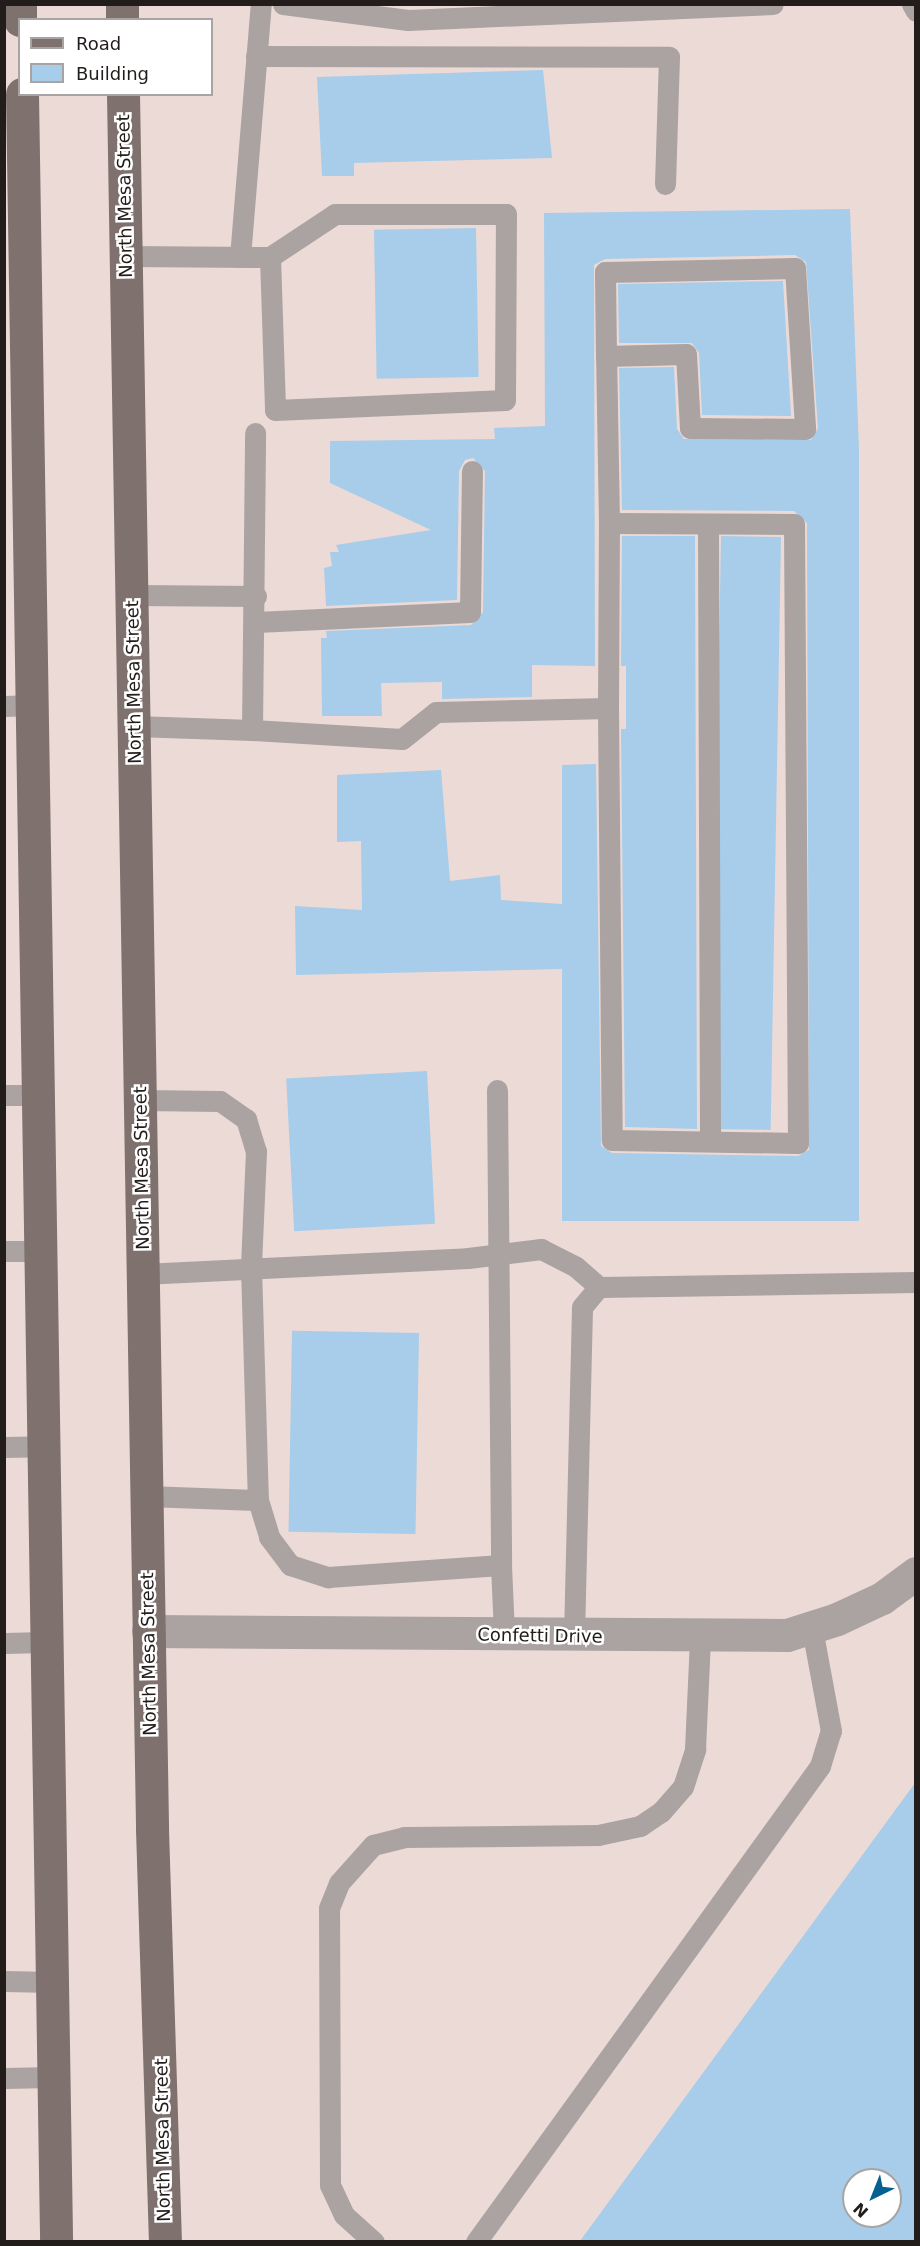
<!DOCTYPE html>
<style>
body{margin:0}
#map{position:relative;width:920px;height:2246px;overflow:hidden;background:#ecdad6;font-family:"DejaVu Sans",sans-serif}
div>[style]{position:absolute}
.building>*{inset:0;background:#a7cdea;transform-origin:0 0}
.service>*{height:21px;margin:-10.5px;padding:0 10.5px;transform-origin:10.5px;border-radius:10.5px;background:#aaa3a1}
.minor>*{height:33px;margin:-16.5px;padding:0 16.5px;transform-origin:16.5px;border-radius:16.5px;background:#aaa3a1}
.primary>*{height:33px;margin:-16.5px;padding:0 16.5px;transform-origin:16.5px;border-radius:16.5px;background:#7e716e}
span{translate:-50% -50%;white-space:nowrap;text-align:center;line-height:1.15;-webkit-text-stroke:5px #fff;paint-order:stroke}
.street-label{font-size:18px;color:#221c1a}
.frame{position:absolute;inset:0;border:6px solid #221c1a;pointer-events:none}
.legend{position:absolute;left:18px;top:18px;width:195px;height:78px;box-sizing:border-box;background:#fff;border:2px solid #a7a4a3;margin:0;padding:8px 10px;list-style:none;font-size:18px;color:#221c1a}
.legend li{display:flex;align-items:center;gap:12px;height:30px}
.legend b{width:30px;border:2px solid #a7a4a3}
.north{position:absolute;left:842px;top:2168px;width:60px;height:60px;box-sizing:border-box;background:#fff;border:2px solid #a7a4a3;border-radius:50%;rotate:223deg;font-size:16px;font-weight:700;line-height:24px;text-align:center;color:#221c1a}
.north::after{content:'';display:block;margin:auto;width:21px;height:27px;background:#046192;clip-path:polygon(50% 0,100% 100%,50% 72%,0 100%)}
</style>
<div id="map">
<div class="building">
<i style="clip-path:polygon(543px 70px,552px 158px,354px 163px,354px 176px,322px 176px,317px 77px)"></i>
<i style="clip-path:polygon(850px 209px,859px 450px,859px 1221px,562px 1221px,562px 969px,296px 975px,295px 906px,362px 910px,361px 841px,337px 842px,337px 775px,441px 770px,450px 881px,500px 875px,501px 900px,562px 904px,562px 765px,596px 764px,601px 1146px,612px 1153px,798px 1156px,809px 1150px,807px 523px,794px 511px,622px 510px,619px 368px,674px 367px,677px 429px,684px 439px,811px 440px,818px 428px,806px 262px,795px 255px,605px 259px,594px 265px,595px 666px,532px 665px,532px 697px,442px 699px,442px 682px,381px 683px,382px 716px,322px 716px,321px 638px,327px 638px,326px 631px,471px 625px,483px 612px,485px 471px,473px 458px,465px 460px,459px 471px,457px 600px,326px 606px,324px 568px,332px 566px,330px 552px,339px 552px,336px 545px,431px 530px,330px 483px,330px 441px,495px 439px,494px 428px,545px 426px,544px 213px)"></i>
<i style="left:476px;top:228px;width:149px;height:102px;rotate:89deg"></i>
<i style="clip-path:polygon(783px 281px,791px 416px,702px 415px,699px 353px,692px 343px,619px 343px,618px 284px)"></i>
<i style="clip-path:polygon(622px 536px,695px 536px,697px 1129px,625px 1127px,621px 729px,626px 729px,626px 666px,621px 666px)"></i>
<i style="left:721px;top:536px;width:60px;height:593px;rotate:1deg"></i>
<i style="left:427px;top:1071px;width:153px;height:141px;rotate:87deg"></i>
<i style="left:419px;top:1333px;width:201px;height:127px;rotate:91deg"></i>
<i style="clip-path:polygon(evenodd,915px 1783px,915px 2241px,580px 2241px,915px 1783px,854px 2180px,890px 2180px,890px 2216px,854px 2216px,854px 2180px)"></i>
</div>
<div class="service">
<i style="left:283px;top:4px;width:126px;rotate:7.3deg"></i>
<i style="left:408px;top:20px;width:365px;rotate:-2.5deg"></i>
<i style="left:912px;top:4px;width:8px;rotate:60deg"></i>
<i style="left:256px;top:56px;width:413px;rotate:0.1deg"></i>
<i style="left:669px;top:57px;width:127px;rotate:91.8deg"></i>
<i style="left:125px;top:256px;width:145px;rotate:0.4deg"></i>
<i style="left:270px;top:257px;width:153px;rotate:88.1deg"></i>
<i style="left:275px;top:410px;width:230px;rotate:-2.5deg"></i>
<i style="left:505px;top:400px;width:186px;rotate:-89.7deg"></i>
<i style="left:506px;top:214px;width:171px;rotate:180deg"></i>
<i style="left:335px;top:214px;width:78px;rotate:146.5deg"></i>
<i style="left:240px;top:257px;width:254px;rotate:-85.3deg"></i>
<i style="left:708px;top:524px;width:617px;rotate:89.81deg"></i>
<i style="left:133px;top:595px;width:123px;rotate:0.5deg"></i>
<i style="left:256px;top:622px;width:214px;rotate:-2.7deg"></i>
<i style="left:470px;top:612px;width:141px;rotate:-89.2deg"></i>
<i style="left:4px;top:706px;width:29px;rotate:-2deg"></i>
<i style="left:608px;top:708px;width:185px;rotate:-89.7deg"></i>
<i style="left:135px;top:726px;width:117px;rotate:2deg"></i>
<i style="left:252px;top:730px;width:297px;rotate:-89.4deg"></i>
<i style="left:252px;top:730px;width:150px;rotate:3.4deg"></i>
<i style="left:402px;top:739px;width:43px;rotate:-38.5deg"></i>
<i style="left:436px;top:712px;width:172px;rotate:-1.3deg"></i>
<i style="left:608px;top:708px;width:432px;rotate:89.5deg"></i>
<i style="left:612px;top:1140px;width:186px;rotate:0.9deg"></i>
<i style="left:798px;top:1143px;width:619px;rotate:-90.37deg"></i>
<i style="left:794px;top:524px;width:185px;rotate:-179.7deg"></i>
<i style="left:609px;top:523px;width:167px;rotate:-91deg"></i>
<i style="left:606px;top:356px;width:84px;rotate:-90.7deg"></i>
<i style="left:605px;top:272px;width:190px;rotate:-1.2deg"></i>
<i style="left:795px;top:268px;width:161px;rotate:86.4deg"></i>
<i style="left:805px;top:429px;width:115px;rotate:-179.5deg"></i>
<i style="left:690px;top:428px;width:74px;rotate:-93.1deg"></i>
<i style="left:686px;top:354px;width:80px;rotate:178.6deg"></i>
<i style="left:497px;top:1090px;width:475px;rotate:89.5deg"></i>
<i style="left:4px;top:1095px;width:36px"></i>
<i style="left:141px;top:1100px;width:79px;rotate:0.7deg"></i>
<i style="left:220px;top:1101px;width:32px;rotate:35deg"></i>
<i style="left:246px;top:1119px;width:34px;rotate:73deg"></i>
<i style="left:256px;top:1151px;width:116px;rotate:92.5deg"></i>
<i style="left:251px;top:1267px;width:233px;rotate:88.3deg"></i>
<i style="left:258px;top:1500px;width:39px;rotate:73deg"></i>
<i style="left:269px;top:1537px;width:35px;rotate:53deg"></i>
<i style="left:290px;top:1565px;width:40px;rotate:18deg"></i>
<i style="left:328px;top:1577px;width:173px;rotate:-4deg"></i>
<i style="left:501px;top:1565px;width:70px;rotate:87.5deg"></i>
<i style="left:4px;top:1251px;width:37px"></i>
<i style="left:143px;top:1274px;width:325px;rotate:-2.8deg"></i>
<i style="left:468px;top:1258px;width:74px;rotate:-7deg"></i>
<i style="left:541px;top:1249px;width:39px;rotate:27deg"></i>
<i style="left:576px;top:1267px;width:30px;rotate:41deg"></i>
<i style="left:4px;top:1447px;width:39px;rotate:-1deg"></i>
<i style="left:147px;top:1496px;width:111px;rotate:2.1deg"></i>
<i style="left:574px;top:1636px;width:329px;rotate:-88.6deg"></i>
<i style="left:582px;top:1307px;width:26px;rotate:-50deg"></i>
<i style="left:599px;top:1287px;width:317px;rotate:-0.9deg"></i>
<i style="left:4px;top:1643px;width:41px;rotate:-1.4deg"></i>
<i style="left:4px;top:1981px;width:48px;rotate:1.2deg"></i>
<i style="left:4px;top:2078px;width:49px;rotate:-1.2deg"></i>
<i style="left:374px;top:2242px;width:40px;rotate:-138deg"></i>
<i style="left:344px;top:2215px;width:33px;rotate:-115deg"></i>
<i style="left:330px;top:2185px;width:277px;rotate:-90.2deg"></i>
<i style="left:329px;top:1908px;width:27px;rotate:-68deg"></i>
<i style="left:339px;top:1883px;width:51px;rotate:-48.2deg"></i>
<i style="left:373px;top:1845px;width:32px;rotate:-14deg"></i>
<i style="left:404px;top:1837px;width:194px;rotate:-0.6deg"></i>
<i style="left:598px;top:1835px;width:43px;rotate:-12.1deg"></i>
<i style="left:640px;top:1826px;width:25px;rotate:-34deg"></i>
<i style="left:661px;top:1812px;width:33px;rotate:-49deg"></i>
<i style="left:683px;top:1787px;width:40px;rotate:-72deg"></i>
<i style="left:695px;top:1749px;width:111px;rotate:-87.4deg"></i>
<i style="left:476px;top:2242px;width:587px;rotate:-54.14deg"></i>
<i style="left:820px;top:1766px;width:37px;rotate:-73deg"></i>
<i style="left:831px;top:1731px;width:105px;rotate:-100.5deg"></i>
</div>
<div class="minor">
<i style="left:148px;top:1631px;width:639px;rotate:0.36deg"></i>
<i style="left:787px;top:1635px;width:52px;rotate:-17.7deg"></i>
<i style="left:837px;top:1619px;width:50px;rotate:-25deg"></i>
<i style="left:882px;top:1598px;width:42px;rotate:-36.3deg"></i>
</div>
<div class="primary">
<i style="left:20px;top:4px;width:16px;rotate:90deg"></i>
<i style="left:122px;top:4px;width:16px;rotate:90deg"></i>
<i style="left:22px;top:94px;width:2148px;rotate:89.09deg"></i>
<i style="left:123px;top:94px;width:1735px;rotate:89.04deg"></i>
<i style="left:152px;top:1829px;width:413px;rotate:88.2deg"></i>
</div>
<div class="street-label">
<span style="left:125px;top:196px;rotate:-91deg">North Mesa Street</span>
<span style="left:134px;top:682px;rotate:-91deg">North Mesa Street</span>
<span style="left:142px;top:1168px;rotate:-91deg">North Mesa Street</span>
<span style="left:540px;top:1636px;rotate:1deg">Confetti Drive</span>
<span style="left:149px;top:1654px;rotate:-91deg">North Mesa Street</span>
<span style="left:163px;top:2140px;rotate:-91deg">North Mesa Street</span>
</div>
<div class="frame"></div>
<ul class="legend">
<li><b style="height:8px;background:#7e716e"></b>Road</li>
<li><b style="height:16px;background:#a7cdea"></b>Building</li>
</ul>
<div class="north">N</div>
</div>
